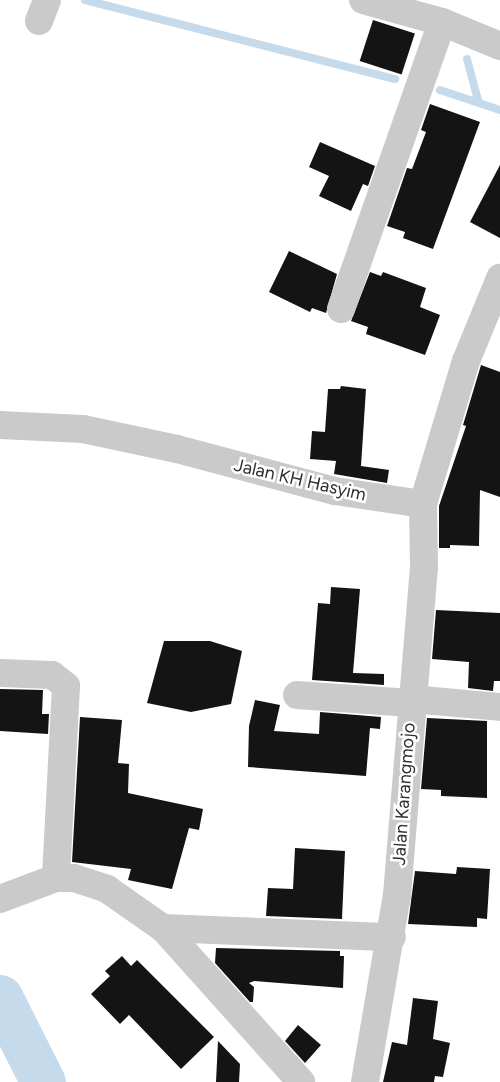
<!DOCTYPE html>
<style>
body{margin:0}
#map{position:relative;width:500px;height:1082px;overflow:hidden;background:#fff;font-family:Figtree,sans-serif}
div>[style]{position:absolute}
.stream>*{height:8px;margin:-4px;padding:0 4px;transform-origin:4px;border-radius:4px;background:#c5daeb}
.river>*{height:45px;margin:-22.5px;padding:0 22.5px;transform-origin:22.5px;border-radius:22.5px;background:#c5daeb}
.building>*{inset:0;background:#141414;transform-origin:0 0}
.minor>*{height:28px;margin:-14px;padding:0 14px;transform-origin:14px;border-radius:14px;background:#cacaca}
span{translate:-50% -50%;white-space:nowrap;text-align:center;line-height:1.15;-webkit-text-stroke:5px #fff;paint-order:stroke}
.street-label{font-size:18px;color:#2d2d2d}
</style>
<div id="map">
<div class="stream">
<i style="left:85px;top:0;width:320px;rotate:14.3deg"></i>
<i style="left:467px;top:59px;width:42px;rotate:75deg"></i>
<i style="left:440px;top:90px;width:63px;rotate:18.4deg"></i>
</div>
<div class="river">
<i style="left:0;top:997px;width:95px;rotate:63.2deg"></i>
</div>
<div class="building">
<i style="left:373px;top:20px;width:44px;height:43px;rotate:18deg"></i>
<i style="clip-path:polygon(430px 104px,480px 122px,433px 249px,403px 238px,405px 232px,387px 226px,407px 168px,412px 169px,426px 132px,421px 130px)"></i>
<i style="clip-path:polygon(320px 142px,375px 166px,368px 186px,363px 184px,351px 211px,319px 196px,329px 176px,309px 167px)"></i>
<i style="clip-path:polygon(500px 165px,500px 238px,470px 222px)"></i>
<i style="clip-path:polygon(289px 251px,337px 274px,326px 313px,312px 308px,310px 312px,269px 292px)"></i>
<i style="clip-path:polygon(370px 272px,381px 276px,383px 272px,426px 288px,420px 307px,440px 315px,425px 355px,366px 334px,368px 327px,351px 321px)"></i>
<i style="clip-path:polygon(481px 365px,500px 372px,500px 497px,480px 490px,479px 546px,450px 545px,450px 548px,439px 548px,439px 506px,466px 426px,463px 425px)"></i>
<i style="clip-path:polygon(341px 386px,366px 389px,361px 466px,389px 470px,387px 483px,334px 474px,336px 461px,310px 459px,312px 431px,325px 432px,328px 389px,340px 389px)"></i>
<i style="clip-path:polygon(331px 587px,360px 589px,353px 673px,384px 674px,384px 685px,312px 680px,318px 603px,330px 604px)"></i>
<i style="clip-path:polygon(436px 610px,500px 613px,500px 681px,494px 681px,493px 691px,468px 688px,469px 662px,432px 659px)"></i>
<i style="clip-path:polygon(164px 641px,210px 641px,242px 651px,231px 704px,191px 712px,147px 703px)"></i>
<i style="clip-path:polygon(0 689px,43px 690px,42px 714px,49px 714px,48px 734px,0 731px)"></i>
<i style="clip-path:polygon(255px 700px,280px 705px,274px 731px,319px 734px,320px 712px,381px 717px,380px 729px,370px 728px,366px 776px,248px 767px,249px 726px)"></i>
<i style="clip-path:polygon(80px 717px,122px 720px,118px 763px,129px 764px,128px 793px,203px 809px,199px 830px,189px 828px,172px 889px,128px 880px,131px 869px,72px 862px)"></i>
<i style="clip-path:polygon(427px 718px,487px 721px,487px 798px,441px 796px,441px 790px,421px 789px)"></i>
<i style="clip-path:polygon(295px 848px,345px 851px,342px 919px,266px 916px,268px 888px,293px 889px)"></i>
<i style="clip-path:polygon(457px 867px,490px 869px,487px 919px,477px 918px,477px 927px,408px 924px,415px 871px,456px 874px)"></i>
<i style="clip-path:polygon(216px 948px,340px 951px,340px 956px,344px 956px,343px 988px,254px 981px,249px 983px,254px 987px,253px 1002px,250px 1002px,215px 963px)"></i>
<i style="clip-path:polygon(122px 956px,131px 966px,137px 960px,214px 1037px,181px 1069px,129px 1015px,120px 1024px,91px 994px,110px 976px,105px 971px)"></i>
<i style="clip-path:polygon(413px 998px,438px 1001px,433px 1039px,450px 1043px,443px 1077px,435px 1076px,434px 1082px,383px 1082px,392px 1042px,407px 1045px)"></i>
<i style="clip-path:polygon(298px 1025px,321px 1045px,305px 1063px,285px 1041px)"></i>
<i style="clip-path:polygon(218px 1041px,240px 1064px,239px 1082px,216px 1082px)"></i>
</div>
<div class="minor">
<i style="left:363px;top:0;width:82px;rotate:15.6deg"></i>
<i style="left:442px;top:22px;width:63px;rotate:22.5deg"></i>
<i style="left:39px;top:21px;width:22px;rotate:-69deg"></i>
<i style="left:341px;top:309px;width:304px;rotate:-70.6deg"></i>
<i style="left:0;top:425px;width:83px;rotate:2.8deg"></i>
<i style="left:83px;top:429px;width:96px;rotate:12deg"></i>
<i style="left:177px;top:449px;width:163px;rotate:14.9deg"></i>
<i style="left:335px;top:491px;width:89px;rotate:8.4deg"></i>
<i style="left:0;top:673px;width:52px;rotate:2.2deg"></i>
<i style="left:52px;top:675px;width:18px;rotate:38deg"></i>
<i style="left:66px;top:686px;width:192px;rotate:93deg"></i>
<i style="left:297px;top:695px;width:114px;rotate:4deg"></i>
<i style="left:411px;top:699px;width:89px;rotate:5.1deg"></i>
<i style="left:0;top:899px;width:60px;rotate:-20.6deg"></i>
<i style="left:56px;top:878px;width:18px"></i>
<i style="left:74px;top:878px;width:35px;rotate:18deg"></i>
<i style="left:107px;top:889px;width:68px;rotate:34.9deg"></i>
<i style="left:163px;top:928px;width:207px;rotate:48.1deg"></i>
<i style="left:163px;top:928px;width:229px;rotate:2.3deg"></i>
<i style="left:365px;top:1082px;width:190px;rotate:-80.3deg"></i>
<i style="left:397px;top:895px;width:329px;rotate:-85.3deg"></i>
<i style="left:424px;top:567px;width:63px;rotate:-90.9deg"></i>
<i style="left:423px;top:504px;width:149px;rotate:-73.3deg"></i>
<i style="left:466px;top:361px;width:90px;rotate:-67.7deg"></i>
</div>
<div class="street-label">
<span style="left:300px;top:480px;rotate:13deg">Jalan KH Hasyim</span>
<span style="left:404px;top:794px;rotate:-86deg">Jalan Karangmojo</span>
</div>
</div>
